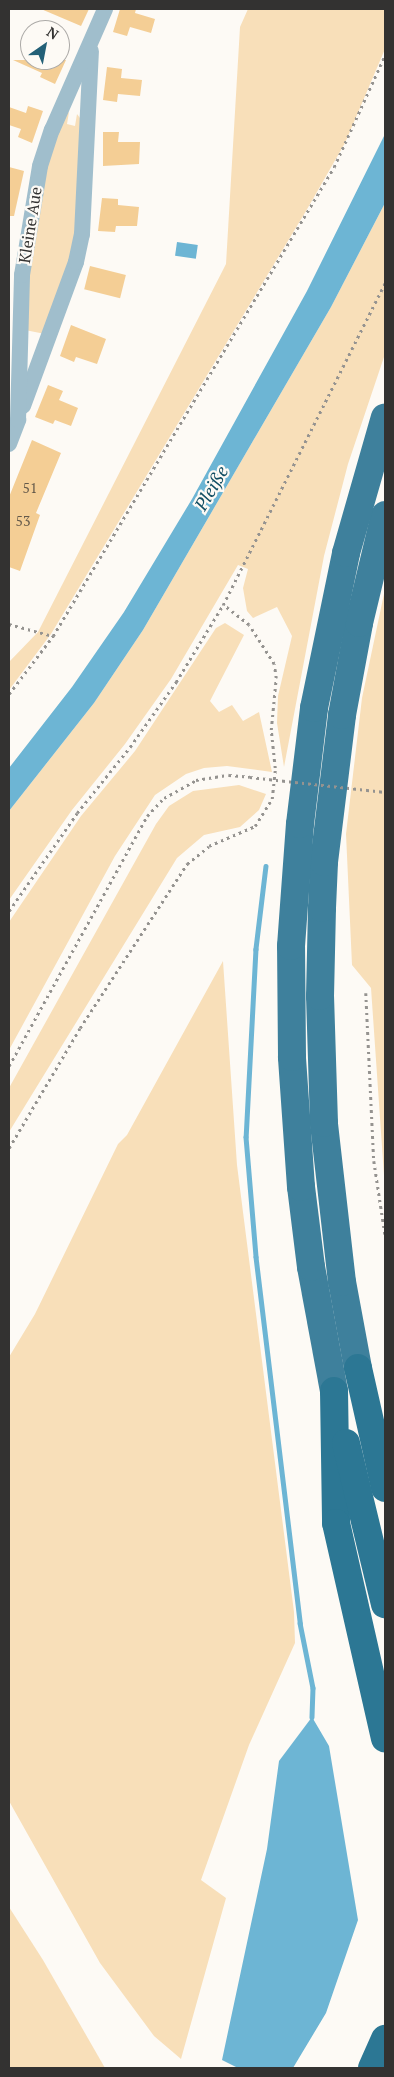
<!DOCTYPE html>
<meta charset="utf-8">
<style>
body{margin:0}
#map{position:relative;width:394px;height:2077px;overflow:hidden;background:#fdfaf5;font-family:"PT Serif",serif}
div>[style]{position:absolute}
.green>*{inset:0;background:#f8dfb9}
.water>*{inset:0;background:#6db5d4;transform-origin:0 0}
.stream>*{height:4.5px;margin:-2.25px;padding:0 2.25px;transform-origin:2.25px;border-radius:2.25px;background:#6db5d4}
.building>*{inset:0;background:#f4ce95;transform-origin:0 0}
.path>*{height:2.5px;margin-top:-1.25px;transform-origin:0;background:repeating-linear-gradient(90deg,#959390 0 2.5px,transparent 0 6.5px)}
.minor>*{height:16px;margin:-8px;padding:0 8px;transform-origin:8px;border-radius:8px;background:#a0becc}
.trunk>*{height:28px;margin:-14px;padding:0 14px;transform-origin:14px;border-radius:14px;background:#3e809c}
.motorway>*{height:28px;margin:-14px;padding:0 14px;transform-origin:14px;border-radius:14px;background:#2c7794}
.path-bridge>*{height:2.5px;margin-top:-1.25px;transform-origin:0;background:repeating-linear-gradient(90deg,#959390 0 2.5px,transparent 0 6.5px)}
span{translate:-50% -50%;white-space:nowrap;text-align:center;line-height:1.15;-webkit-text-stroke:4.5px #fdfaf5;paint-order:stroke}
.number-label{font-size:14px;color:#63594a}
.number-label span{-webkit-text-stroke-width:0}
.street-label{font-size:16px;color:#333231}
.water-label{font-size:18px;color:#114e63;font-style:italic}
.frame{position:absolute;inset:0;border:10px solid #333231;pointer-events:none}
.north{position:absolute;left:20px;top:20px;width:50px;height:50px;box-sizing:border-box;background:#fdfaf5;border:1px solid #acaaa7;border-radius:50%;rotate:33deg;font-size:14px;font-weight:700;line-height:20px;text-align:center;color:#333231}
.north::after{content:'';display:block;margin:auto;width:18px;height:22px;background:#236077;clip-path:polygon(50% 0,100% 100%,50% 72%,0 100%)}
</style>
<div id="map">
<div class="green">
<i style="clip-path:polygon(248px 9px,385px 9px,385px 49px,345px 143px,306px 211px,51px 634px,9px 690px,9px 662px,38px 632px,226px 264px,240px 27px)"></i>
<i style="clip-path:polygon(69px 112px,67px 124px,75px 126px,77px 114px,80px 118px,79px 204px,71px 261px,45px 334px,25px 330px,28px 276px,46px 168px,65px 115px)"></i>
<i style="clip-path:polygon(385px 203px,385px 354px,348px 464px,324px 556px,284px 767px,277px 723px,278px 696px,292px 636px,277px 607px,253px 618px,247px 611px,243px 588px,248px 569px,238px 565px,171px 679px,125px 744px,72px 810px,9px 900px,9px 811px,94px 703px,143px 630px,331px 307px)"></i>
<i style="clip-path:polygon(385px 589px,385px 1190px,371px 988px,352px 965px,346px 834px,362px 698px)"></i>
<i style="clip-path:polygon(225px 623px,244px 635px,210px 701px,219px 712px,232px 705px,243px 721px,259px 712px,272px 772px,227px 766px,204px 768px,186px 774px,155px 795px,115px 856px,9px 1050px,9px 922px,81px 816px,135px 751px,216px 628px)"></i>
<i style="clip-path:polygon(239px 785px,266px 794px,259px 810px,240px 827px,204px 835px,177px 858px,9px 1132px,9px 1088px,156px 824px,169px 806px,193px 791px)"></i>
<i style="clip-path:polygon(223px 961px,237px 1165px,294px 1612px,295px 1643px,249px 1745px,201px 1880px,226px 1898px,181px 2059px,154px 2036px,100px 1963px,9px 1801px,9px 1357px,35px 1314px,118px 1144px,127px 1135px)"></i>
<i style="clip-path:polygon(9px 1907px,43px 1960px,105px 2068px,9px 2068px)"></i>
</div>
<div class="water">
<i style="clip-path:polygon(385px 134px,385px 203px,331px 307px,143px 630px,94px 703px,9px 811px,9px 768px,72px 687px,124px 612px,192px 499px,307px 291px)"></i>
<i style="left:177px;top:242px;width:21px;height:14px;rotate:8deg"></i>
<i style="clip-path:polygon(312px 1717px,329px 1746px,358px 1920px,326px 2013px,293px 2068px,238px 2068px,222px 2060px,267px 1849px,279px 1761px)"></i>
</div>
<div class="stream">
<i style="left:266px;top:866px;width:84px;rotate:96.9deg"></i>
<i style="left:256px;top:949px;width:188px;rotate:93deg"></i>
<i style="left:246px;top:1137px;width:120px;rotate:85.2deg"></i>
<i style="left:256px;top:1257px;width:369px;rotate:83.1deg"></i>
<i style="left:300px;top:1623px;width:66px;rotate:78.7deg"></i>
<i style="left:313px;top:1688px;width:29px;rotate:92deg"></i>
</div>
<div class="building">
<i style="clip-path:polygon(41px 9px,89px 9px,81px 26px)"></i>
<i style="clip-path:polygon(120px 9px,136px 9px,135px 13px,155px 19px,151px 33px,130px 27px,127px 36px,113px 32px)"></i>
<i style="clip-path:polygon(13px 60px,66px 60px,55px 84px,40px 77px,42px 73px)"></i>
<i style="clip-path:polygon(107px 67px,122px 69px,121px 78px,142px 80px,140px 96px,118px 94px,117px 102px,103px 100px)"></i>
<i style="clip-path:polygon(28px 106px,43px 111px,32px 143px,18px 137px,21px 129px,9px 125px,9px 107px,26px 113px)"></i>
<i style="clip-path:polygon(103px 132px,119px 132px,118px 142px,140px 142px,139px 164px,103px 166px)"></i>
<i style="clip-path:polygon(9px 167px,24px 171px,14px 216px,9px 216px)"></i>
<i style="clip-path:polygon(102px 198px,118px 199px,118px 205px,139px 207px,137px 226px,116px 226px,115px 232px,98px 231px)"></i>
<i style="left:90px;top:266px;width:37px;height:24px;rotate:14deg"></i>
<i style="clip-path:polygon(71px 325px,106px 339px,97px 364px,76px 357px,74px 362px,60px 356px)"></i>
<i style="clip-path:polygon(48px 385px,63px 391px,59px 400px,78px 408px,71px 426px,55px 420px,53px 424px,35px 417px)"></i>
<i style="clip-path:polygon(32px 440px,61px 453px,36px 513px,40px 515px,20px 571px,9px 567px,9px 497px)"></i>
</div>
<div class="path">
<i style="left:9px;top:624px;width:46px;rotate:15.3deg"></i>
<i style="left:9px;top:694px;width:73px;rotate:-52.8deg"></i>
<i style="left:53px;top:636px;width:547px;rotate:-59.07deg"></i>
<i style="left:334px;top:167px;width:123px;rotate:-65.5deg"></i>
<i style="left:9px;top:911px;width:119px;rotate:-55.2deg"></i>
<i style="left:77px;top:813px;width:85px;rotate:-51.2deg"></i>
<i style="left:130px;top:747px;width:80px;rotate:-54.7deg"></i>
<i style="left:176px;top:682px;width:90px;rotate:-58.6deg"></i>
<i style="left:223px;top:605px;width:360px;rotate:-63.3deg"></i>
<i style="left:366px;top:993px;width:168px;rotate:87.3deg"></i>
<i style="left:374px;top:1161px;width:74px;rotate:81.4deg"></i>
<i style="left:9px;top:1066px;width:286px;rotate:-61.1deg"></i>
<i style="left:147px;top:816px;width:25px;rotate:-47deg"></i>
<i style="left:164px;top:798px;width:37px;rotate:-29deg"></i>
<i style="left:196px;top:780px;width:33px;rotate:-9deg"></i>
<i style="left:229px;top:775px;width:21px;rotate:5deg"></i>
<i style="left:9px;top:1148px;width:139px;rotate:-59.4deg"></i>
<i style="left:80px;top:1028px;width:196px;rotate:-56.9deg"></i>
<i style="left:187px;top:864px;width:28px;rotate:-39deg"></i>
<i style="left:209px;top:846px;width:50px;rotate:-23.5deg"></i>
<i style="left:255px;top:826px;width:32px;rotate:-58deg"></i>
<i style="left:272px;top:799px;width:31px;rotate:-84deg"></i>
<i style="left:275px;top:768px;width:38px;rotate:-96deg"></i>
<i style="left:271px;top:730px;width:52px;rotate:-84.5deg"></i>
<i style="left:276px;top:678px;width:14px;rotate:-98deg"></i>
<i style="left:274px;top:664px;width:46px;rotate:-122.7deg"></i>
<i style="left:249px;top:625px;width:33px;rotate:-142deg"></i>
</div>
<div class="minor">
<i style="left:23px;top:406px;width:153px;rotate:-69.8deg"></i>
<i style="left:76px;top:262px;width:29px;rotate:-78deg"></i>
<i style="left:82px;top:234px;width:183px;rotate:-87.2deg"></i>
<i style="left:9px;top:444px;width:26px;rotate:-69deg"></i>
<i style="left:18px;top:420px;width:145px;rotate:-88.4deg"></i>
<i style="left:22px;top:275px;width:110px;rotate:-80.6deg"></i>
<i style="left:40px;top:166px;width:38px;rotate:-72deg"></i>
<i style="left:52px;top:130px;width:132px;rotate:-66.3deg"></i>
</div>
<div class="trunk">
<i style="left:358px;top:1368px;width:87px;rotate:-100.5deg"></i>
<i style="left:342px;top:1282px;width:160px;rotate:-96.5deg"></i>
<i style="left:324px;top:1123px;width:127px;rotate:-91.8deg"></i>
<i style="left:320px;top:996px;width:88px;rotate:-88.7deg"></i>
<i style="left:322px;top:908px;width:46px;rotate:-87.5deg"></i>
<i style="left:324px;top:862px;width:148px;rotate:-83deg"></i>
<i style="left:342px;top:715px;width:94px;rotate:-79.5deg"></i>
<i style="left:359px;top:623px;width:111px;rotate:-76.5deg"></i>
<i style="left:334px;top:1391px;width:126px;rotate:-100.5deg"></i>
<i style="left:311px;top:1267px;width:81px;rotate:-97.1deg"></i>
<i style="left:301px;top:1187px;width:130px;rotate:-94deg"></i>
<i style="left:292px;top:1057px;width:111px;rotate:-90.5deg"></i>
<i style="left:291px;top:946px;width:122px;rotate:-85.8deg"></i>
<i style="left:300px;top:824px;width:117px;rotate:-83.1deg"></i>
<i style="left:314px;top:708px;width:158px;rotate:-78.3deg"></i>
<i style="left:346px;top:553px;width:141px;rotate:-74deg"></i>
</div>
<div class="motorway">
<i style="left:358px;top:1368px;width:123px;rotate:77.3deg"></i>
<i style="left:334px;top:1391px;width:132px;rotate:89.1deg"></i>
<i style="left:336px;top:1523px;width:221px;rotate:77.2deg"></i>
<i style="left:346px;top:1443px;width:166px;rotate:76.4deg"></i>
<i style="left:372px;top:2068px;width:32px;rotate:-66deg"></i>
</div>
<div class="path-bridge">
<i style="left:250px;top:777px;width:136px;rotate:6.3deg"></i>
</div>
<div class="number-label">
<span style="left:30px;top:488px">51</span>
<span style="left:23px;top:521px">53</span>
</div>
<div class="street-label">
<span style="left:30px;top:225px;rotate:-81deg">Kleine Aue</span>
</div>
<div class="water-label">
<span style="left:211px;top:488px;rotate:-60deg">Pleiße</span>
</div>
<div class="frame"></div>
<div class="north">N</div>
</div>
